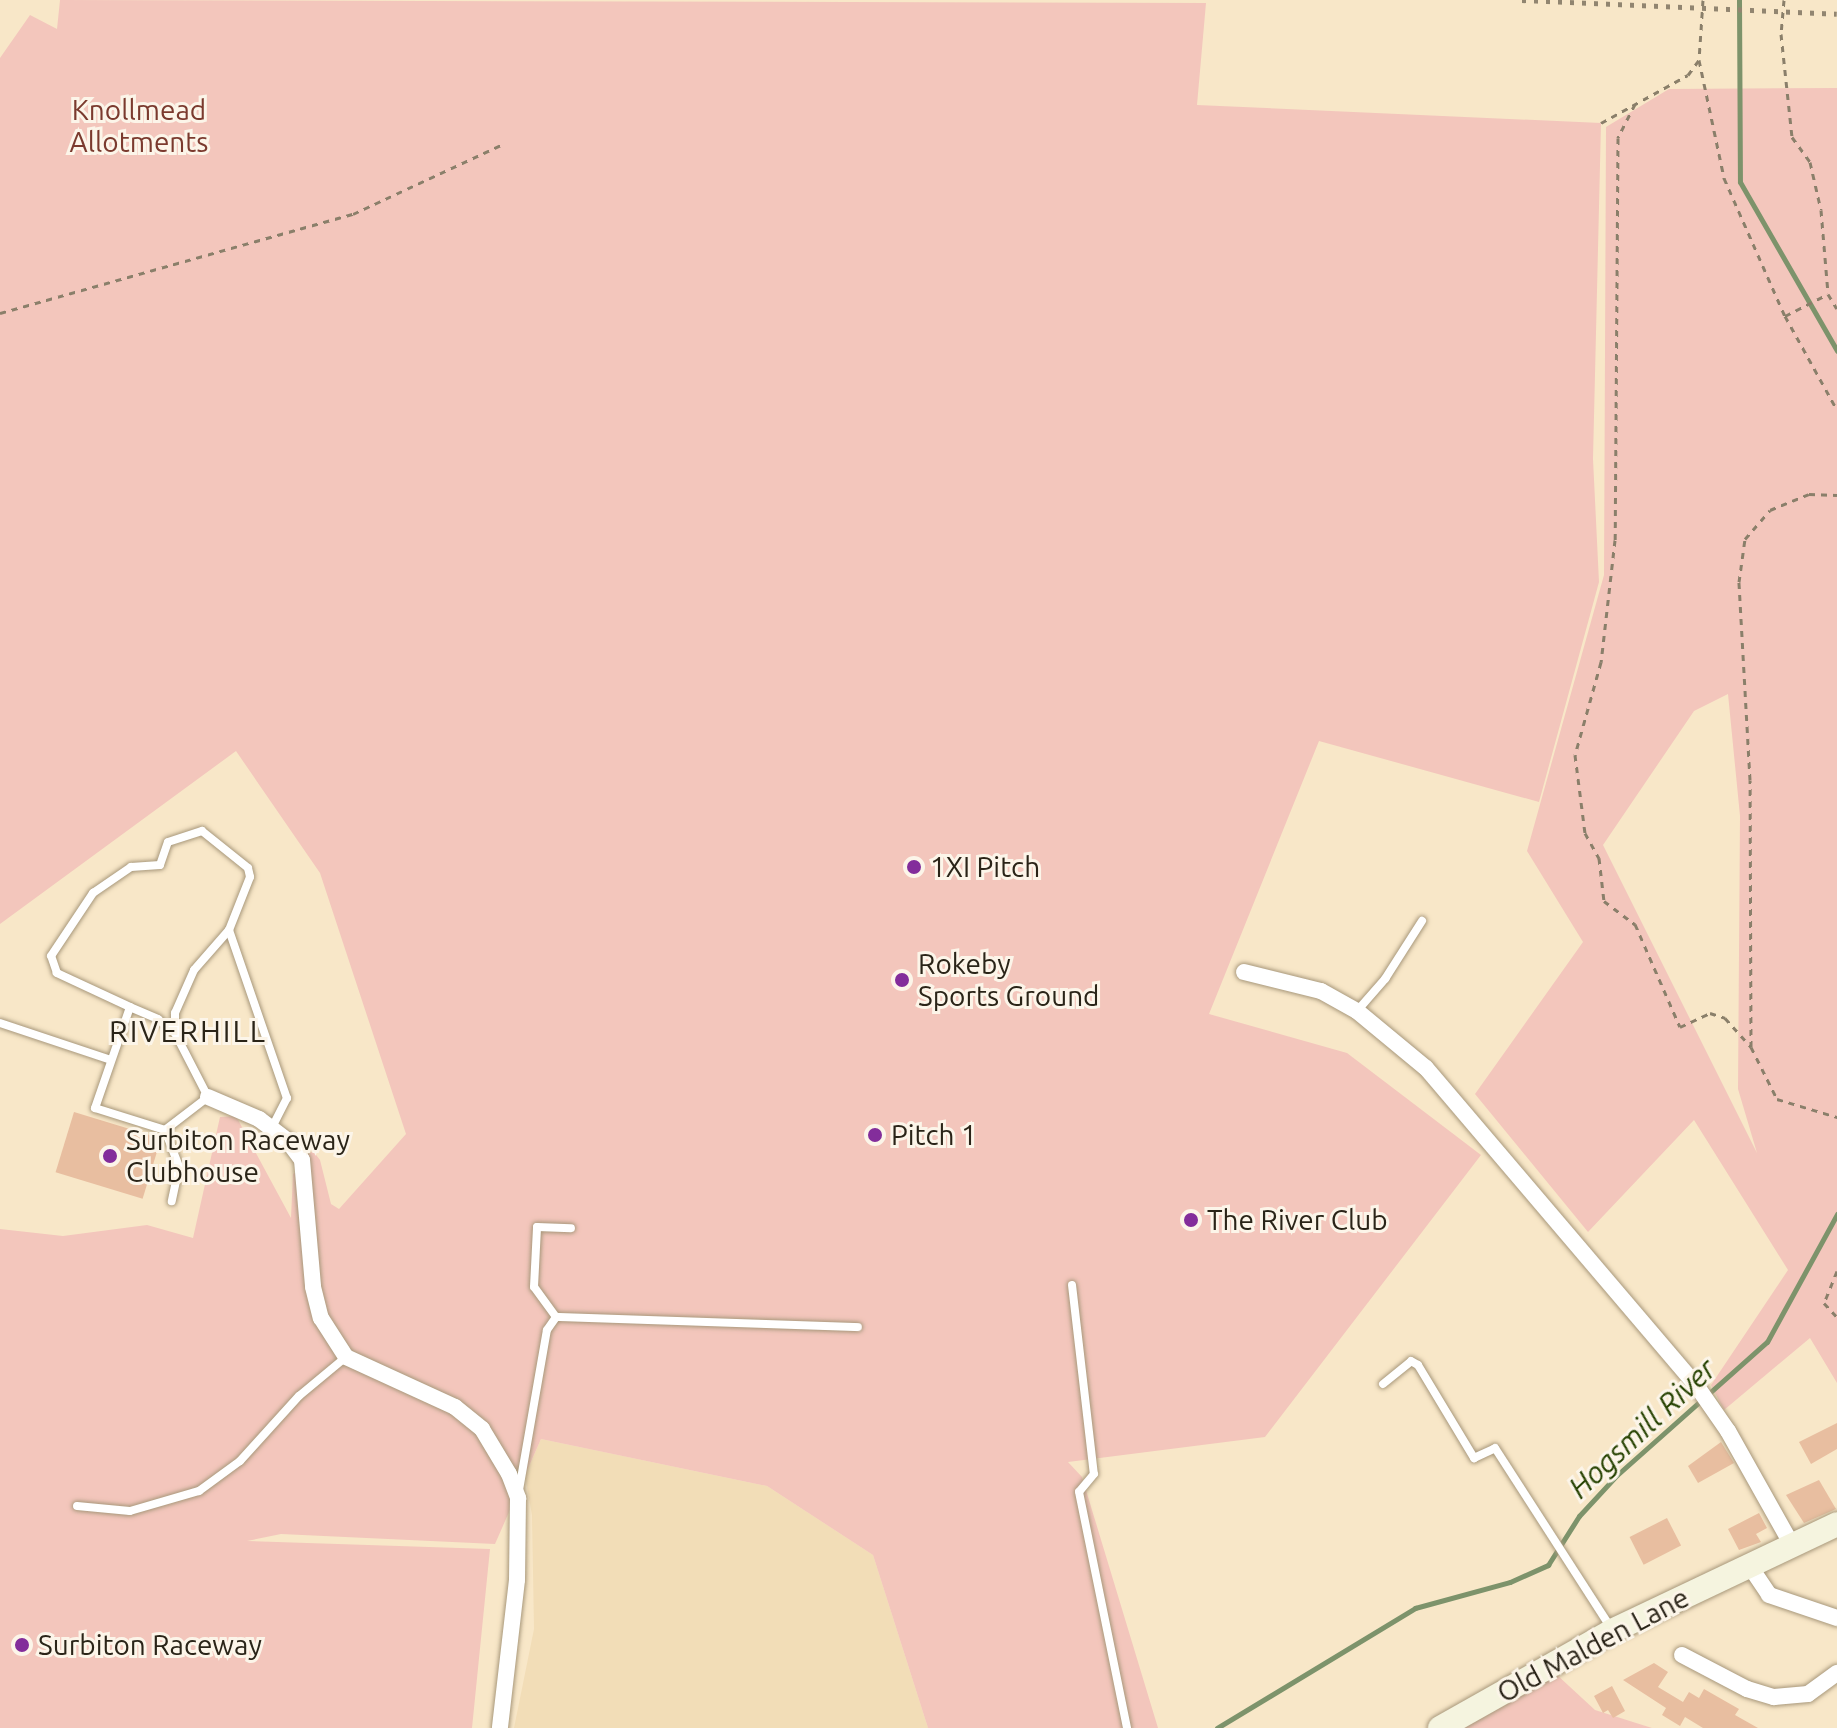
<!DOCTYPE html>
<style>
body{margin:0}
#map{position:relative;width:1837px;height:1728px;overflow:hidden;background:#f8e7c8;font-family:Ubuntu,sans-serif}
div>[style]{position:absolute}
.built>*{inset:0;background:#f2ddb7}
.green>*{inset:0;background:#f3c6bc}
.stream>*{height:5px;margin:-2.5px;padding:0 2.5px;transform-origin:2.5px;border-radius:2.5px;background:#7d936b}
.building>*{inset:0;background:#e8bea0;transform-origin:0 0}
.path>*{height:3px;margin-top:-1.5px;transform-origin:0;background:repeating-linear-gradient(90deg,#8a7f6a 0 6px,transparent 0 12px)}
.roads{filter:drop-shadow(0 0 2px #a8987b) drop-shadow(0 0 2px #a8987b)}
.lane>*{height:8px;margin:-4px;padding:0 4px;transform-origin:4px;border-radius:4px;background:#fff}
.street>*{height:16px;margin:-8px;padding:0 8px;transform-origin:8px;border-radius:8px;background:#fff}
.secondary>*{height:24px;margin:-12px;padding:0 12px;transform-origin:12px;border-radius:12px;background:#f5f4df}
.rail>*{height:5px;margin-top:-2.5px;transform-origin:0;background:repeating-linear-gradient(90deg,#918570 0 4px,transparent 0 12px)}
.dots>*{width:22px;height:22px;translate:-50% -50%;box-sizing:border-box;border:4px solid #fcf5e9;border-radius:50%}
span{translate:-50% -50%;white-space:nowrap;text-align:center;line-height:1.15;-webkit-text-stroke:6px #fcf5e9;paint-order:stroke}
.park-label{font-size:28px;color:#7b3a2e}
.poi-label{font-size:28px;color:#2a2418}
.left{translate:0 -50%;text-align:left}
.street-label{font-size:28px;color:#2a2418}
.neighbourhood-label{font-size:30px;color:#2a2418;letter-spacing:2px}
.water-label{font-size:30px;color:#274302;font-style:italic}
</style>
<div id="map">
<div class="built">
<i style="clip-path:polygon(541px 1439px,767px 1486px,873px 1555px,928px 1728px,514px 1728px,534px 1629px,532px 1515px,525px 1476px)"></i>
</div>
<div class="green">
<i style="clip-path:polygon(60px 0,1206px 3px,1197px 105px,1601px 123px,1593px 459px,1599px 582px,1539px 802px,1319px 741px,1209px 1014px,1347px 1053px,1481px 1155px,1265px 1437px,1068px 1462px,1082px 1477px,1158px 1728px,928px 1728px,873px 1555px,767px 1486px,541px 1439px,495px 1544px,281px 1534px,247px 1541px,490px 1549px,472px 1728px,0 1728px,0 1229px,63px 1236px,147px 1225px,193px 1238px,220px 1117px,236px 1116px,291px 1218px,293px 1174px,308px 1166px,307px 1155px,313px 1151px,320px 1160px,331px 1204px,339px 1209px,406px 1134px,320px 873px,236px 751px,0 924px,0 58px,30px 15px,57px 29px)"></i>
<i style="clip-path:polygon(evenodd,1837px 88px,1837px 1383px,1810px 1338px,1724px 1410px,1711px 1385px,1788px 1270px,1694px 1120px,1588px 1232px,1475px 1094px,1583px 942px,1527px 851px,1604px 575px,1606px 127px,1669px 89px,1837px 88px,1728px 694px,1740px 816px,1738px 1089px,1757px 1153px,1603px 845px,1694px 711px,1728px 694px)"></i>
<i style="clip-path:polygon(1556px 1674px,1595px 1710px,1652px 1728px,1454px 1728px)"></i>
</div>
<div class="stream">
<i style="left:1739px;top:0;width:182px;rotate:89.7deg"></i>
<i style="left:1740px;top:182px;width:195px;rotate:60.1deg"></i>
<i style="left:1217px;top:1728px;width:232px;rotate:-31.2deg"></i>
<i style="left:1415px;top:1608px;width:98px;rotate:-15.3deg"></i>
<i style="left:1510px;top:1582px;width:42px;rotate:-24.1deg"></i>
<i style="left:1548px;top:1565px;width:58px;rotate:-57.7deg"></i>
<i style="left:1579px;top:1516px;width:56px;rotate:-47.2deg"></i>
<i style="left:1617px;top:1475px;width:200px;rotate:-41.6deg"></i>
<i style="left:1767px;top:1342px;width:146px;rotate:-61.3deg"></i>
</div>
<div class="building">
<i style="left:74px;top:1112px;width:91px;height:63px;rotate:17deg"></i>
<i style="clip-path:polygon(1837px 1423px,1837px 1449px,1811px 1464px,1799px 1442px)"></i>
<i style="clip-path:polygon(1721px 1442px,1734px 1463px,1698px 1483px,1688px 1466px)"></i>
<i style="clip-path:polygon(1819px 1480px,1836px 1509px,1804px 1523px,1786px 1495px)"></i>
<i style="clip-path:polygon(1759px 1513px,1767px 1528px,1756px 1534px,1761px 1542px,1739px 1550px,1728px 1529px)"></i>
<i style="left:1667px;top:1518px;width:31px;height:42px;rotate:63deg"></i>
<i style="clip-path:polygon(1654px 1663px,1668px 1672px,1658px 1687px,1683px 1702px,1689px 1692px,1699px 1698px,1704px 1689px,1739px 1709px,1735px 1715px,1758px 1728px,1703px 1728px,1685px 1717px,1680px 1726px,1662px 1715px,1666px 1708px,1623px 1680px)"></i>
<i style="clip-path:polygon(1612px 1686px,1625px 1711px,1613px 1718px,1608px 1710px,1603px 1713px,1594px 1696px)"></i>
</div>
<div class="path">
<i style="left:1703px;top:0;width:60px;rotate:93.8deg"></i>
<i style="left:1699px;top:60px;width:121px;rotate:78deg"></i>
<i style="left:1724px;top:178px;width:151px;rotate:66.2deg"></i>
<i style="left:1785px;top:316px;width:107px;rotate:61deg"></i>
<i style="left:1784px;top:0;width:34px;rotate:95deg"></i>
<i style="left:1781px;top:34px;width:104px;rotate:83.9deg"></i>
<i style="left:1792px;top:137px;width:31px;rotate:54deg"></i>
<i style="left:1810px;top:162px;width:49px;rotate:77.1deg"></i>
<i style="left:1821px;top:210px;width:84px;rotate:85.2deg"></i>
<i style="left:1828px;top:294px;width:17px;rotate:59deg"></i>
<i style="left:1635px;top:104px;width:38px;rotate:117deg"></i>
<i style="left:1618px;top:138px;width:402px;rotate:90.4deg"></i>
<i style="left:1615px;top:540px;width:123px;rotate:96.5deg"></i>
<i style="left:1601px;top:662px;width:97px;rotate:105.6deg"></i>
<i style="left:1575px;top:755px;width:79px;rotate:82.7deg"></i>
<i style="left:1585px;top:833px;width:29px;rotate:61deg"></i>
<i style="left:1599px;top:858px;width:43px;rotate:83.4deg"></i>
<i style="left:1604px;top:901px;width:39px;rotate:37deg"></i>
<i style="left:1635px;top:924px;width:112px;rotate:66.4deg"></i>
<i style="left:1680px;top:1027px;width:33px;rotate:-25deg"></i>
<i style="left:1710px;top:1013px;width:16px;rotate:18deg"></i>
<i style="left:1725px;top:1018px;width:39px;rotate:48deg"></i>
<i style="left:1751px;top:1047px;width:58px;rotate:63.4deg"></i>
<i style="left:1777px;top:1099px;width:63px;rotate:16.7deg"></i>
<i style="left:1601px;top:123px;width:99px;rotate:-28.9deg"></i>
<i style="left:1688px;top:75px;width:19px;rotate:-54deg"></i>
<i style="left:0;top:313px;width:367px;rotate:-15.7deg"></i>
<i style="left:353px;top:214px;width:163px;rotate:-25deg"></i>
<i style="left:1785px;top:316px;width:48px;rotate:-27.1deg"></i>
<i style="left:1751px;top:1047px;width:267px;rotate:-90.2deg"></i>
<i style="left:1750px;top:780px;width:198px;rotate:-93.2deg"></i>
<i style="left:1739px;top:582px;width:43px;rotate:-82.1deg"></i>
<i style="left:1745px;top:539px;width:38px;rotate:-49deg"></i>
<i style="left:1770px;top:510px;width:42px;rotate:-22.3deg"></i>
<i style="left:1809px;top:494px;width:28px;rotate:2deg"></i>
<i style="left:1837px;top:1271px;width:35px;rotate:112deg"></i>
<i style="left:1824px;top:1303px;width:19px;rotate:47deg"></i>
</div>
<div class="roads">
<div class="lane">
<i style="left:229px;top:930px;width:178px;rotate:71deg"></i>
<i style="left:287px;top:1098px;width:34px;rotate:117deg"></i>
<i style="left:130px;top:1007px;width:107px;rotate:109.1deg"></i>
<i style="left:95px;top:1108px;width:73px;rotate:17.4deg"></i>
<i style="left:165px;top:1130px;width:54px;rotate:-37.5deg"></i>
<i style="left:208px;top:1097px;width:72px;rotate:-117.3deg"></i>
<i style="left:175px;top:1033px;width:22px;rotate:-141deg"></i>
<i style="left:158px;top:1019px;width:30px;rotate:-157deg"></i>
<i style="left:130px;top:1007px;width:81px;rotate:-155deg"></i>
<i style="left:57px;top:973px;width:18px;rotate:-109deg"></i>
<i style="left:51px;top:956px;width:76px;rotate:-56.3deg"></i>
<i style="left:93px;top:893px;width:46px;rotate:-34.4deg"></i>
<i style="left:131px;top:867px;width:29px;rotate:-4deg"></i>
<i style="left:160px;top:865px;width:24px;rotate:-71deg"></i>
<i style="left:168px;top:842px;width:36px;rotate:-18deg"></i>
<i style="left:202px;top:831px;width:59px;rotate:38.8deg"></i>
<i style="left:248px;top:868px;width:9px;rotate:77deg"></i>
<i style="left:250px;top:877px;width:57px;rotate:111.6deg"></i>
<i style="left:229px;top:930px;width:53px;rotate:131.2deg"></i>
<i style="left:194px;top:970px;width:47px;rotate:113.8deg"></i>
<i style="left:175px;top:1013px;width:20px;rotate:90deg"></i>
<i style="left:1357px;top:1011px;width:43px;rotate:-48.8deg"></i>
<i style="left:1385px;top:979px;width:69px;rotate:-57.5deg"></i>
<i style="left:0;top:1023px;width:117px;rotate:18.4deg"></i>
<i style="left:165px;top:1130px;width:40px;rotate:69deg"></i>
<i style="left:179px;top:1167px;width:35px;rotate:102deg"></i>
<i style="left:1072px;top:1285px;width:190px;rotate:83.4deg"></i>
<i style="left:1094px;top:1474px;width:23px;rotate:130deg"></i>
<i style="left:1079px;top:1492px;width:241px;rotate:78.5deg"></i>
<i style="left:556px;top:1317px;width:37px;rotate:-126deg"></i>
<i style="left:534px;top:1287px;width:60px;rotate:-87.1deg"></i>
<i style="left:537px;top:1227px;width:34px;rotate:2deg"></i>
<i style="left:1383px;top:1384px;width:36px;rotate:-39deg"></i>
<i style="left:1411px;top:1361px;width:8px;rotate:30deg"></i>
<i style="left:1418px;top:1365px;width:109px;rotate:58.9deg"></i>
<i style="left:1474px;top:1458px;width:23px;rotate:-25deg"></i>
<i style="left:1495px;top:1448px;width:214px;rotate:57.2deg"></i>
<i style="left:519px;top:1490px;width:162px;rotate:-80.1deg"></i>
<i style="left:547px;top:1330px;width:16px;rotate:-55deg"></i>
<i style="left:556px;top:1317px;width:302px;rotate:1.9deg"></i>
<i style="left:77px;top:1506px;width:53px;rotate:5.4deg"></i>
<i style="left:130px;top:1511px;width:72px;rotate:-16.2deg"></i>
<i style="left:199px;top:1491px;width:51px;rotate:-36.2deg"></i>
<i style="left:240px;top:1461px;width:88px;rotate:-47.8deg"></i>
<i style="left:299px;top:1396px;width:61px;rotate:-39.7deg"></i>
</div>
<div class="street">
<i style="left:1244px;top:972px;width:79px;rotate:13.9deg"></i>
<i style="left:1321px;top:991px;width:41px;rotate:29.1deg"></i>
<i style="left:1357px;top:1011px;width:89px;rotate:39.6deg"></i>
<i style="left:1426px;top:1068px;width:416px;rotate:49.6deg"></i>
<i style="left:1696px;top:1385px;width:56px;rotate:55.2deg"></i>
<i style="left:1728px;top:1431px;width:131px;rotate:60.7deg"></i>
<i style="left:208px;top:1097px;width:56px;rotate:23.3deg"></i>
<i style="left:259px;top:1119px;width:35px;rotate:37deg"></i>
<i style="left:287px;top:1140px;width:25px;rotate:53deg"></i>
<i style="left:302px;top:1160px;width:127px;rotate:85deg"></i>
<i style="left:313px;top:1287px;width:32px;rotate:76deg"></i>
<i style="left:321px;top:1318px;width:46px;rotate:57.3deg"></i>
<i style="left:346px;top:1357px;width:120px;rotate:24.6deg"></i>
<i style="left:455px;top:1407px;width:35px;rotate:39deg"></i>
<i style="left:482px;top:1429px;width:52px;rotate:59deg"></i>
<i style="left:509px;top:1474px;width:26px;rotate:69deg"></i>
<i style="left:518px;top:1498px;width:82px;rotate:90.7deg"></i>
<i style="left:517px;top:1580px;width:149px;rotate:96.6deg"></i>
<i style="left:1749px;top:1565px;width:36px;rotate:56deg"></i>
<i style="left:1769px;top:1595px;width:72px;rotate:18.7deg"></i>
<i style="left:1682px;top:1655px;width:73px;rotate:27.6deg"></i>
<i style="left:1747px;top:1689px;width:28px;rotate:17deg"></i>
<i style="left:1774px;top:1697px;width:34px;rotate:-5deg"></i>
<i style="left:1808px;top:1694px;width:36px;rotate:-36deg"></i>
</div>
<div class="secondary">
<i style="left:1440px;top:1728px;width:197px;rotate:-29.4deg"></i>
<i style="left:1612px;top:1631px;width:249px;rotate:-25.4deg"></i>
</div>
</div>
<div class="rail">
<i style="left:1522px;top:0;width:315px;rotate:2.5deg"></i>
</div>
<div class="dots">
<i style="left:914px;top:867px;background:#832d9b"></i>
<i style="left:902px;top:980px;background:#832d9b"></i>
<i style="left:875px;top:1135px;background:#832d9b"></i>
<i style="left:110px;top:1156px;background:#832d9b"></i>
<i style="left:1191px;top:1220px;background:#832d9b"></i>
<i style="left:22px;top:1645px;background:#832d9b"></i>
</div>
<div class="park-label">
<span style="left:139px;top:126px">Knollmead<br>Allotments</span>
</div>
<div class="poi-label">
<span class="left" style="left:930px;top:867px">1XI Pitch</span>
<span class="left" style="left:918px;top:980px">Rokeby<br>Sports Ground</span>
<span class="left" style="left:891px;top:1135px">Pitch 1</span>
<span class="left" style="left:126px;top:1156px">Surbiton Raceway<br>Clubhouse</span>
<span class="left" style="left:1207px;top:1220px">The River Club</span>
<span class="left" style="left:38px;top:1645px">Surbiton Raceway</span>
</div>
<div class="street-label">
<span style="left:1593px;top:1645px;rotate:-28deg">Old Malden Lane</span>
</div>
<div class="neighbourhood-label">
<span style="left:188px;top:1031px">RIVERHILL</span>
</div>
<div class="water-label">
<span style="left:1642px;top:1428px;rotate:-43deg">Hogsmill River</span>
</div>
</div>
